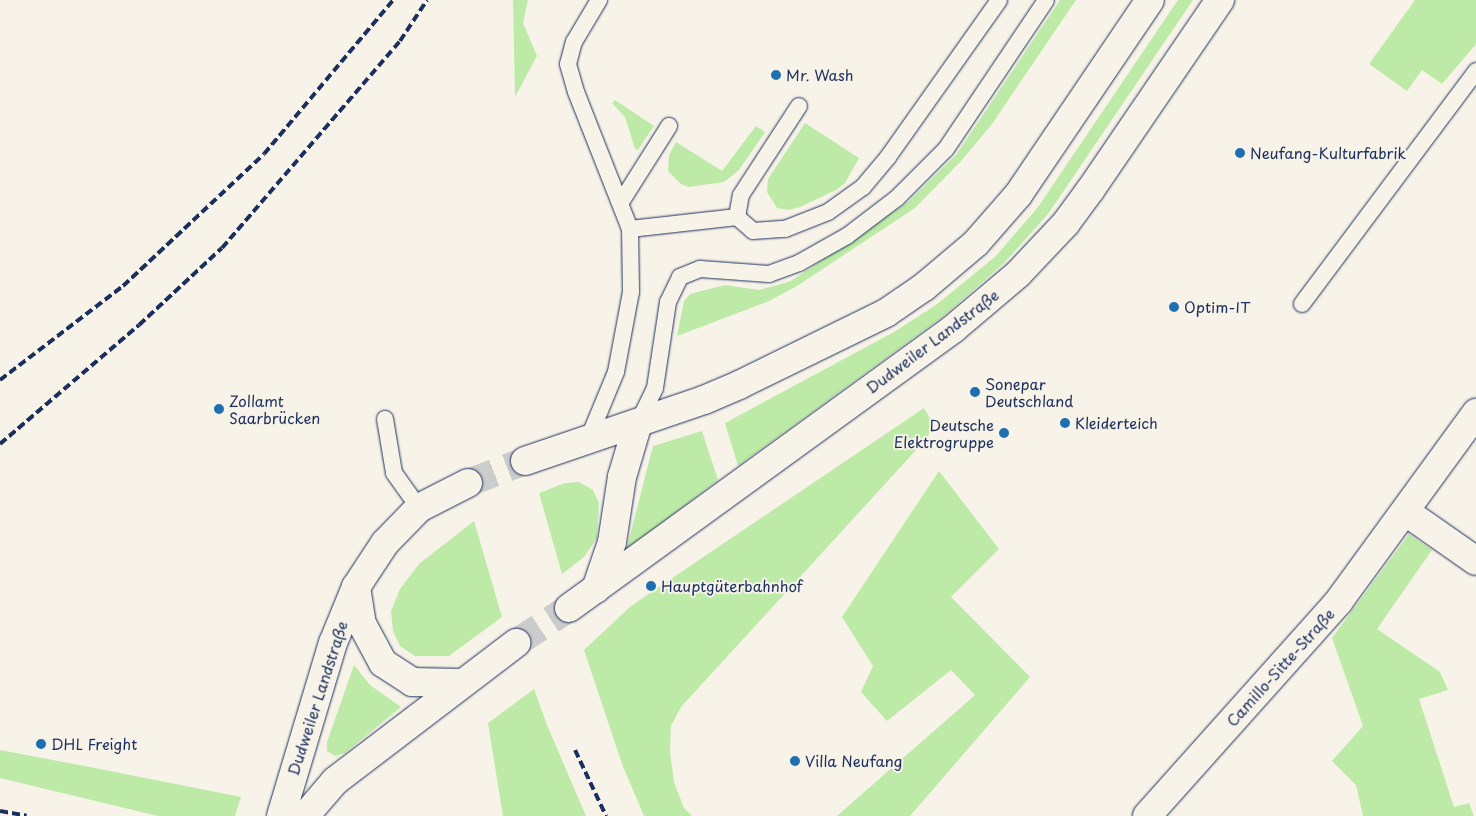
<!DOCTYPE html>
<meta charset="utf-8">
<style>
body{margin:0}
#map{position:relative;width:1476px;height:816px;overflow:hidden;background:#f7f3e8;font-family:"Playpen Sans",sans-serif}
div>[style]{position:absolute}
.green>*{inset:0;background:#beeaa7}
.primary-tunnel>*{height:28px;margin-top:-14px;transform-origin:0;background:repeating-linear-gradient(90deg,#cbcccc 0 28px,transparent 0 42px)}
.roads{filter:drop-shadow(0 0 1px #1b2f5e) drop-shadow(0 0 1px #1b2f5e)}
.service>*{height:16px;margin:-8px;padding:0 8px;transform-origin:8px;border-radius:8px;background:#f7f3e8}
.minor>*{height:28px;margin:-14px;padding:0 14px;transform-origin:14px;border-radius:14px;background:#f7f3e8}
.primary>*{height:28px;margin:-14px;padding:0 14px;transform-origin:14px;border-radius:14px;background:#f7f3e8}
.rail>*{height:4px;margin-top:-2px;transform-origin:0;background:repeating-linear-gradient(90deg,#1b2f5e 0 8px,transparent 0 12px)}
.dots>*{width:14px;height:14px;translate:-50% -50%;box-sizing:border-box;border:2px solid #f7f3e8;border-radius:50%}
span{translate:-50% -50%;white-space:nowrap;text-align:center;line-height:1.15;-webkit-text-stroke:4px #f7f3e8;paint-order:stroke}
.poi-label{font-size:15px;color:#1b2f5e}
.left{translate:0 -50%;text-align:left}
.right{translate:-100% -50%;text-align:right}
.street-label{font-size:15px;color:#1b2f5e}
</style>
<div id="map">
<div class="green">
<i style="clip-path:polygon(513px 0,528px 0,523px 23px,537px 56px,515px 97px)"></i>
<i style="clip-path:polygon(1060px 0,1076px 0,992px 124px,962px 160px,915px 208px,797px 286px,769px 301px,677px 336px,684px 301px,690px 294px,725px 285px,759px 290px,791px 281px,909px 201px,956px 155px)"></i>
<i style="clip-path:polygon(1178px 0,1193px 0,1048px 214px,1004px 263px,945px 315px,738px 466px,725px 423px,894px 332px,936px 305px,996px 256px,1038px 207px)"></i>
<i style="clip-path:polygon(1415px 0,1476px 0,1476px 44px,1442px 84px,1422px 70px,1407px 91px,1369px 64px)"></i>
<i style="clip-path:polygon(615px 100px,654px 126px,638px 150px,635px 149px,625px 117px,612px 103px)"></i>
<i style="clip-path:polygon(805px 123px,859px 158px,845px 183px,836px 190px,800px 207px,789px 210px,777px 208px,767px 192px,768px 179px)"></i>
<i style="clip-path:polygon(756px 126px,765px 132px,739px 170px,724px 182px,689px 187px,681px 184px,668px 171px,669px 155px,676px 142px,722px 171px)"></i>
<i style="clip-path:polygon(924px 408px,932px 422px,928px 437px,681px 707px,671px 726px,670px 752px,674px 782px,684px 808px,692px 816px,644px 816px,622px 764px,584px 650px,631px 606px)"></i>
<i style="clip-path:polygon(702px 431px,718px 480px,626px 551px,653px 446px)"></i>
<i style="clip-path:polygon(939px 471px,999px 549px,951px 597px,1030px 677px,910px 816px,837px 816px,975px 695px,951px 670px,887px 721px,861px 692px,873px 666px,842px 617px)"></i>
<i style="clip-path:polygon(579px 482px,593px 490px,599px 503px,597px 538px,584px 557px,562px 574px,539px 493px,565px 483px)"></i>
<i style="clip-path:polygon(474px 521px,502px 617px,449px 656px,415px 656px,400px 646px,393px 631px,391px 611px,400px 589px,419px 564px)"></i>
<i style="clip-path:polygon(1409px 534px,1432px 550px,1377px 629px,1440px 672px,1448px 690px,1419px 699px,1454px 807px,1469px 803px,1474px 816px,1363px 816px,1356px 785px,1332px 761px,1363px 726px,1332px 638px)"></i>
<i style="clip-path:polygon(354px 665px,370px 685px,401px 707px,345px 753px,335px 756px,327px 751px,327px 742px)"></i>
<i style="clip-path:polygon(534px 689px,547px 725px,586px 816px,503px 816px,488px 723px)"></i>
<i style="clip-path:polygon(0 750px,90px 767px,241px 797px,235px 816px,158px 816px,0 778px)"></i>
</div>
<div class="primary-tunnel">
<i style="left:468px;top:483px;width:61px;rotate:-21.1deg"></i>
<i style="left:516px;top:643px;width:64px;rotate:-33.4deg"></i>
</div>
<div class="roads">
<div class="service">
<i style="left:621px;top:202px;width:90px;rotate:-57.7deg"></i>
<i style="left:737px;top:217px;width:22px;rotate:-80deg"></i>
<i style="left:741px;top:195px;width:106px;rotate:-56.9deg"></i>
<i style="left:630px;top:229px;width:108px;rotate:-6.4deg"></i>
<i style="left:737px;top:217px;width:21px;rotate:41deg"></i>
<i style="left:753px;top:231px;width:32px;rotate:-4deg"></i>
<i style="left:785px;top:229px;width:46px;rotate:-21.6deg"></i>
<i style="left:828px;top:212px;width:43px;rotate:-35.5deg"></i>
<i style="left:863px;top:187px;width:39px;rotate:-50deg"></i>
<i style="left:888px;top:157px;width:192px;rotate:-54.7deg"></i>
<i style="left:1302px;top:304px;width:291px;rotate:-53.2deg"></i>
<i style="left:385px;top:419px;width:55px;rotate:80.5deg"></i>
<i style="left:394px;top:473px;width:43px;rotate:54.5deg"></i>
<i style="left:638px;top:423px;width:39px;rotate:-64deg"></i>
<i style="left:655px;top:388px;width:87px;rotate:-81.4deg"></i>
<i style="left:668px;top:302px;width:28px;rotate:-64deg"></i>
<i style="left:680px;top:277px;width:22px;rotate:-22deg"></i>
<i style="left:700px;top:269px;width:69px;rotate:4.1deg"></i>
<i style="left:769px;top:274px;width:32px;rotate:-20deg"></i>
<i style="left:799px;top:263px;width:55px;rotate:-29.4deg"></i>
<i style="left:847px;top:236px;width:63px;rotate:-37.2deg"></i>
<i style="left:897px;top:198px;width:69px;rotate:-45deg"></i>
<i style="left:946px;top:149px;width:179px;rotate:-56.1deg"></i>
<i style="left:587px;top:442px;width:76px;rotate:-67.5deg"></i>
<i style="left:616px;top:372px;width:81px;rotate:-79.4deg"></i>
<i style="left:631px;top:292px;width:63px;rotate:-90.9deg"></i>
<i style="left:630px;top:229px;width:147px;rotate:-111.5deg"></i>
<i style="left:576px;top:92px;width:29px;rotate:-106deg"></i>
<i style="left:568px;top:64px;width:23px;rotate:-75deg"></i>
<i style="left:574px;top:42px;width:49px;rotate:-59.2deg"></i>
</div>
<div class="minor">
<i style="left:1406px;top:512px;width:85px;rotate:35deg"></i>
<i style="left:1147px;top:816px;width:288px;rotate:-48.2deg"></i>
<i style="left:1339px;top:601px;width:233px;rotate:-53.9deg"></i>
</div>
<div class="primary">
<i style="left:525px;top:461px;width:189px;rotate:-18.8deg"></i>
<i style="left:704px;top:400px;width:38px;rotate:-23deg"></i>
<i style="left:739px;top:385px;width:164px;rotate:-26.1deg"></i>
<i style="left:886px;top:313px;width:46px;rotate:-34.4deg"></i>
<i style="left:924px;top:287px;width:68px;rotate:-40.2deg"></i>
<i style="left:976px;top:243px;width:64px;rotate:-48.8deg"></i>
<i style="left:1018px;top:195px;width:235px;rotate:-55.9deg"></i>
<i style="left:356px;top:587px;width:37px;rotate:81deg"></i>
<i style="left:362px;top:624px;width:44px;rotate:61.7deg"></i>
<i style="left:383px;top:663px;width:35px;rotate:33deg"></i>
<i style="left:412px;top:682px;width:49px;rotate:1.2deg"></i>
<i style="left:596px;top:589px;width:50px;rotate:-71.2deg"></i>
<i style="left:612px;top:542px;width:66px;rotate:-81.3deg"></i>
<i style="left:622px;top:477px;width:56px;rotate:-73.5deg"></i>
<i style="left:569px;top:608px;width:475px;rotate:-36deg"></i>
<i style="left:953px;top:329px;width:85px;rotate:-40.2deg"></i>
<i style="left:1018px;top:274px;width:70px;rotate:-46.7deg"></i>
<i style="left:1066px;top:223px;width:42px;rotate:-53.7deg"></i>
<i style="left:1091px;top:189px;width:229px;rotate:-55.7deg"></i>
<i style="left:281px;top:816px;width:181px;rotate:-73.3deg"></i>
<i style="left:333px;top:643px;width:61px;rotate:-67.7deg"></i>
<i style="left:356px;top:587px;width:53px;rotate:-56.6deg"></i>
<i style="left:385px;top:543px;width:49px;rotate:-45.8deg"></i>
<i style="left:419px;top:508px;width:55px;rotate:-27deg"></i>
<i style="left:305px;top:816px;width:46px;rotate:-49.4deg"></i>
<i style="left:335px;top:781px;width:228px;rotate:-37.3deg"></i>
</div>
</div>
<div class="rail">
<i style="left:0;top:380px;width:155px;rotate:-37.4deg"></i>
<i style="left:123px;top:286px;width:193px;rotate:-43.1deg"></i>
<i style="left:264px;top:154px;width:201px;rotate:-50deg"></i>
<i style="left:0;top:444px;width:183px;rotate:-40.6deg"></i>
<i style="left:139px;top:325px;width:113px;rotate:-42.9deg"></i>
<i style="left:222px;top:248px;width:273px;rotate:-49.3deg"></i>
<i style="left:400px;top:41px;width:49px;rotate:-56.6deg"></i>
<i style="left:575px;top:750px;width:73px;rotate:64.8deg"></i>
<i style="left:0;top:811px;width:27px;rotate:10deg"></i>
</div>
<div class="dots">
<i style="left:776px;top:75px;background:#1f6fb2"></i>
<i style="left:1240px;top:153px;background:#1f6fb2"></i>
<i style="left:1174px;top:307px;background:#1f6fb2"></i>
<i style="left:975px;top:392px;background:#1f6fb2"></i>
<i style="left:219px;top:409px;background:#1f6fb2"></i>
<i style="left:1065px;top:423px;background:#1f6fb2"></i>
<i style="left:1004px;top:433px;background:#1f6fb2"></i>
<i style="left:651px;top:586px;background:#1f6fb2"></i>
<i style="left:41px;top:744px;background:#1f6fb2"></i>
<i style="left:795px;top:761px;background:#1f6fb2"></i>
</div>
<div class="poi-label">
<span class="left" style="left:786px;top:75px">Mr. Wash</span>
<span class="left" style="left:1250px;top:153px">Neufang-Kulturfabrik</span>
<span class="left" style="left:1184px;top:307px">Optim-IT</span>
<span class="left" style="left:985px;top:392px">Sonepar<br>Deutschland</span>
<span class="left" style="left:229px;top:409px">Zollamt<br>Saarbrücken</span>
<span class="left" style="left:1075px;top:423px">Kleiderteich</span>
<span class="right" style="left:994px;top:433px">Deutsche<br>Elektrogruppe</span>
<span class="left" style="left:661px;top:586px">Hauptgüterbahnhof</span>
<span class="left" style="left:51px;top:744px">DHL Freight</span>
<span class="left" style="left:805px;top:761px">Villa Neufang</span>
</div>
<div class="street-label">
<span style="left:932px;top:341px;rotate:-37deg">Dudweiler Landstraße</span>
<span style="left:1280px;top:667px;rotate:-48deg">Camillo-Sitte-Straße</span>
<span style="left:317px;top:698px;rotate:-72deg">Dudweiler Landstraße</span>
</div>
</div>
